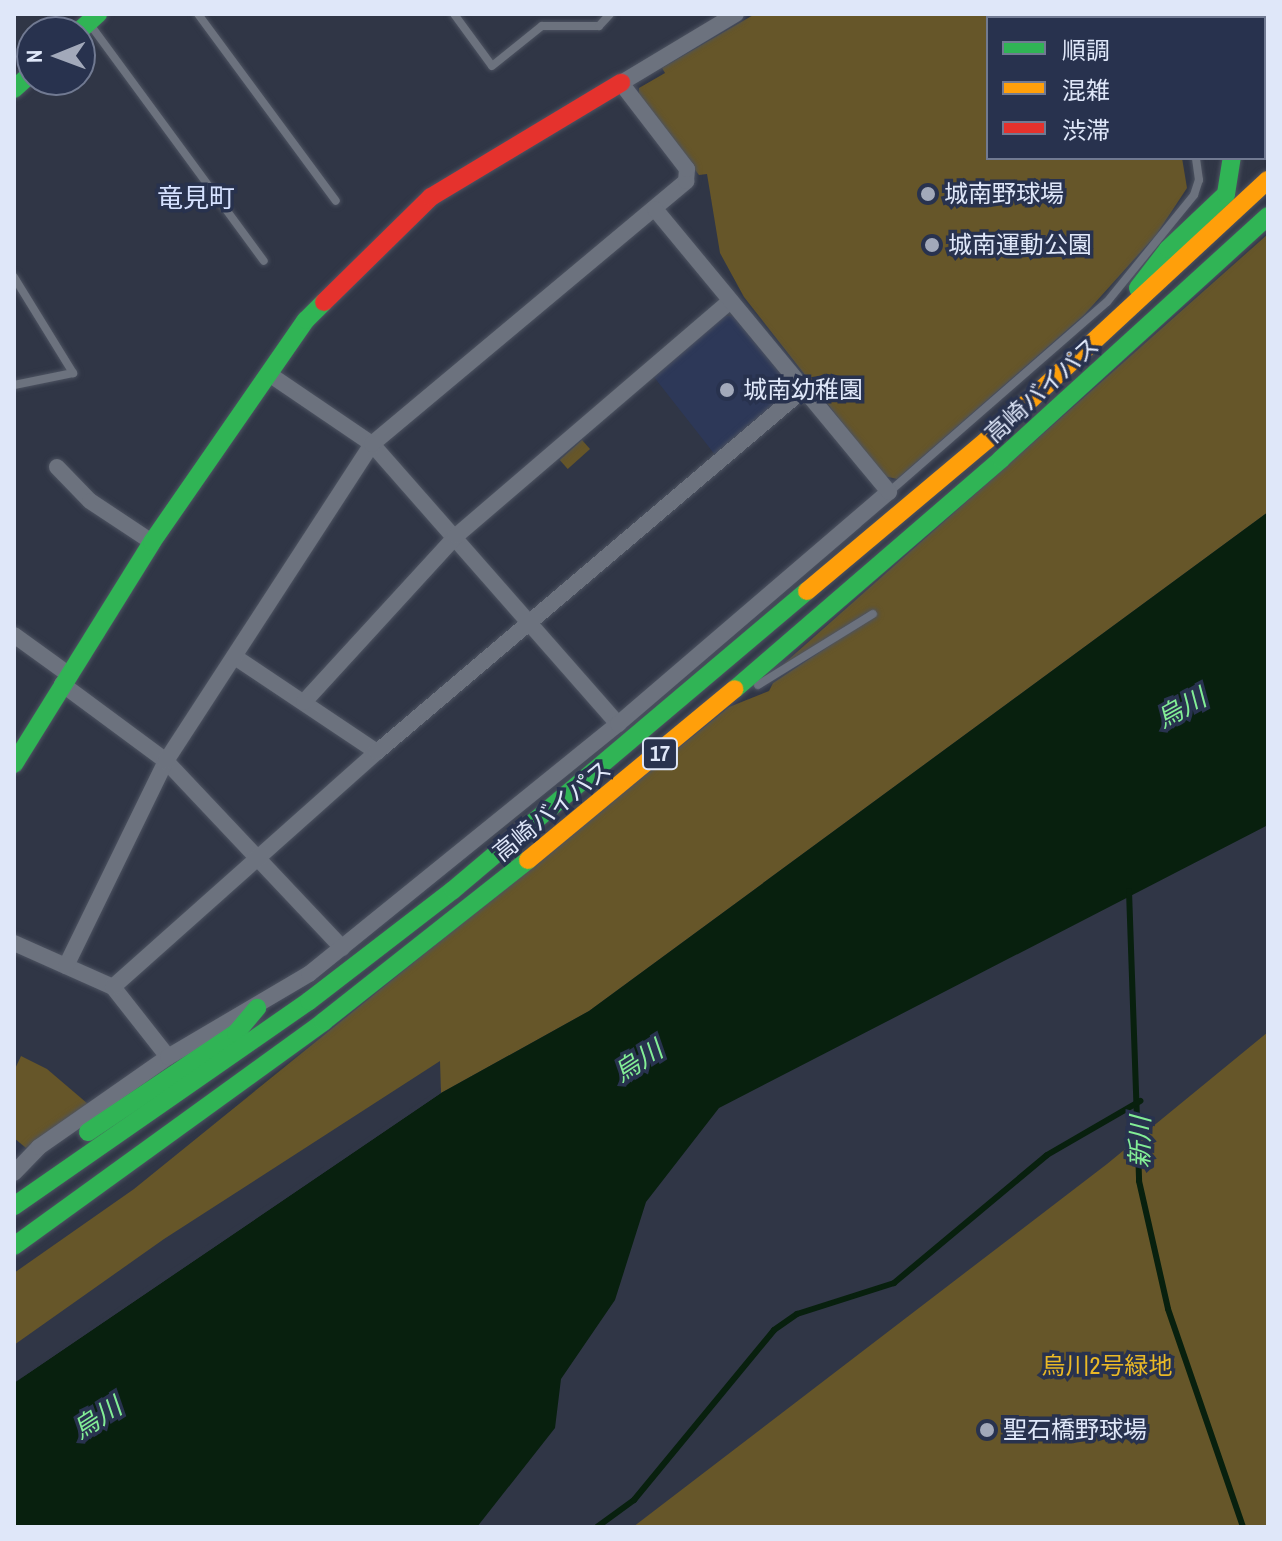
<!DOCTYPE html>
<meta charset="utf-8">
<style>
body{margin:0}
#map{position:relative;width:1282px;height:1541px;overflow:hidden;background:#303646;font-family:"Archivo Narrow","Noto Sans JP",sans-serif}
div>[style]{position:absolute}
.built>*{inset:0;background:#2d3858}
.green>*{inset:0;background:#665629;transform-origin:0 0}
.water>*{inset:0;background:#08200e}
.pier>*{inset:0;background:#303646}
.stream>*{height:6px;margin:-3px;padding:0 3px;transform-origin:3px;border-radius:3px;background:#08200e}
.roads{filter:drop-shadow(0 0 2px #4d5361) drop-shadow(0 0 2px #4d5361)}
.lane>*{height:8px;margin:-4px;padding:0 4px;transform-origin:4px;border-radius:4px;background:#6c727e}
.street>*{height:16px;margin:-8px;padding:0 8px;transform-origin:8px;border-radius:8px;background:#6c727e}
.fast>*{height:18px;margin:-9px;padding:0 9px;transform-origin:9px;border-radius:9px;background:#30b455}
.slow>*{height:18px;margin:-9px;padding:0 9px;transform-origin:9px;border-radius:9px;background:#ff9f0a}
.jam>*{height:18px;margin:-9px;padding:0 9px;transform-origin:9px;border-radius:9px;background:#e5322d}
.dots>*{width:22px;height:22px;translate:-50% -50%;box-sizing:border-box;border:4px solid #28324e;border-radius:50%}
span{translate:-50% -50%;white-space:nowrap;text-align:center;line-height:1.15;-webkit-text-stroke:7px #28324e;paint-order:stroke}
.shield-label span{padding:2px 6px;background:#28324e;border:2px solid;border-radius:6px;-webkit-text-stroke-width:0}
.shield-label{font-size:22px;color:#dfe7f9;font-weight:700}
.poi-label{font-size:24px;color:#dfe7f9}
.left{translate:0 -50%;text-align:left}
.street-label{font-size:24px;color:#dfe7f9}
.park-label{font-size:24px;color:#eab926}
.neighbourhood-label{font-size:26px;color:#d5e1ff}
.water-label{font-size:26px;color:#83ee96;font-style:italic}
.frame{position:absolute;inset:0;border:16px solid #dfe7f9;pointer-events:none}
.legend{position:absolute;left:986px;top:16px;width:280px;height:144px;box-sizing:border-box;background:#28324e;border:2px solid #717a92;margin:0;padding:10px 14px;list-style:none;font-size:24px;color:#dfe7f9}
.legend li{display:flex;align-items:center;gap:16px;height:40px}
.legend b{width:40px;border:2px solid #717a92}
.north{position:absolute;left:16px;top:16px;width:80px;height:80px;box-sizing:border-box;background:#28324e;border:2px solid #717a92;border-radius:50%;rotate:269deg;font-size:22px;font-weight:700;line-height:32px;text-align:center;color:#dfe7f9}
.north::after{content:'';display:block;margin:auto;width:28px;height:36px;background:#a2a9ba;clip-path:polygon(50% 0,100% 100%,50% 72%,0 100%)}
</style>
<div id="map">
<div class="built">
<i style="clip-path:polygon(724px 316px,737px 316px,791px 385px,790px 394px,716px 456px,654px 377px)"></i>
</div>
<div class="green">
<i style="clip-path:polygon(755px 14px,1132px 14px,1135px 18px,988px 18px,988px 158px,1182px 158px,1187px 188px,1156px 235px,1084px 315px,897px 479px,884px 476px,744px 297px,720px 253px,707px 174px,699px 175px,639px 95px,639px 88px,665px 73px,662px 68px)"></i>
<i style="clip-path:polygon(1180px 14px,1268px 14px,1268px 105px,1264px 18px)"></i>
<i style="clip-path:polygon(1268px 234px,1268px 512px,589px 1011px,441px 1093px,440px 1061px,164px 1239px,14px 1345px,14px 1273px,134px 1189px,729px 707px,769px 691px,773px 683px,835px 642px,868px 612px,779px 668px)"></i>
<i style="left:582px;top:440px;width:12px;height:30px;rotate:48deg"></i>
<i style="clip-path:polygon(1268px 1032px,1268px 1527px,633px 1527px,1107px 1164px)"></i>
<i style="clip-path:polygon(21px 1056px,47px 1069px,88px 1104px,26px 1148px,14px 1138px,14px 1071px)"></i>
</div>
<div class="water">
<i style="clip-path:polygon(1268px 512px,1268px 825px,719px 1108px,646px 1202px,615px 1300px,561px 1379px,555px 1428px,477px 1527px,14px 1527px,14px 1383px,441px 1093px,589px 1011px)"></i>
</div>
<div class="pier">
<i style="clip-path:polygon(441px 1088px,441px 1093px,14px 1383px,167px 1272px)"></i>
</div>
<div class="stream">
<i style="left:1129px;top:891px;width:290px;rotate:88deg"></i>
<i style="left:1139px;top:1181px;width:131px;rotate:77.2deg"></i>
<i style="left:1168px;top:1309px;width:231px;rotate:71deg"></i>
<i style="left:597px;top:1527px;width:46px;rotate:-36.1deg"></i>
<i style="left:634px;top:1500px;width:220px;rotate:-50.5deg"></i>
<i style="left:774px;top:1330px;width:28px;rotate:-35deg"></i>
<i style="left:797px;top:1314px;width:102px;rotate:-17.7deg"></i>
<i style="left:894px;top:1283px;width:199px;rotate:-39.9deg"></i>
<i style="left:1047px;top:1155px;width:108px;rotate:-30.1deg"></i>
</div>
<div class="roads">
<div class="lane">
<i style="left:198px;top:14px;width:232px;rotate:53.6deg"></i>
<i style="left:454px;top:14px;width:64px;rotate:53.8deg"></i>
<i style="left:492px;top:66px;width:64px;rotate:-38.7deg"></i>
<i style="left:542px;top:26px;width:57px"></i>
<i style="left:599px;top:26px;width:16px;rotate:-47deg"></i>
<i style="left:1028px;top:18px;width:5px;rotate:-53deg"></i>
<i style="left:89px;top:23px;width:295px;rotate:53.7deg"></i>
<i style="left:14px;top:277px;width:113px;rotate:58.4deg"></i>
<i style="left:73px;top:373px;width:60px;rotate:168.5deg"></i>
<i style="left:889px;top:492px;width:289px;rotate:-41.1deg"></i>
<i style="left:1107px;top:302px;width:138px;rotate:-50.9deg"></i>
<i style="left:1194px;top:195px;width:16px;rotate:-72deg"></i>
<i style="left:1199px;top:180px;width:22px;rotate:-98deg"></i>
<i style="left:758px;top:685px;width:135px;rotate:-31.7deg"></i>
</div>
<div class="street">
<i style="left:269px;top:374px;width:125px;rotate:34.2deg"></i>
<i style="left:372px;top:444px;width:373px;rotate:48.7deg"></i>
<i style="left:57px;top:467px;width:47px;rotate:45.9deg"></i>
<i style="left:90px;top:501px;width:74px;rotate:33.5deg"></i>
<i style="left:14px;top:635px;width:67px;rotate:35.8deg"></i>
<i style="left:235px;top:657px;width:171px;rotate:33.8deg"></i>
<i style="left:62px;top:684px;width:129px;rotate:36.5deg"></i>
<i style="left:166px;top:761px;width:257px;rotate:46.7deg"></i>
<i style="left:304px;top:702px;width:225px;rotate:-47.5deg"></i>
<i style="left:456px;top:536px;width:361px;rotate:-40.6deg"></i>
<i style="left:14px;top:943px;width:108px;rotate:24deg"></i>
<i style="left:113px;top:987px;width:89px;rotate:51.8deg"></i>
<i style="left:66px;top:966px;width:228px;rotate:-64deg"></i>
<i style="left:166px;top:761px;width:378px;rotate:-57deg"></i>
<i style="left:372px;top:444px;width:410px;rotate:-39.9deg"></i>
<i style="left:686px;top:181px;width:12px;rotate:-85deg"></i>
<i style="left:687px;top:169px;width:108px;rotate:-127.5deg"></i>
<i style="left:621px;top:83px;width:134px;rotate:-31deg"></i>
<i style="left:113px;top:987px;width:353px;rotate:-41.7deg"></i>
<i style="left:377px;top:752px;width:560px;rotate:-40.37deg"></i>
<i style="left:14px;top:1173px;width:36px;rotate:-46deg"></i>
<i style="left:39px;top:1147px;width:157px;rotate:-34.9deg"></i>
<i style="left:168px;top:1057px;width:164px;rotate:-30.5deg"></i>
<i style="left:309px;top:974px;width:397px;rotate:-39deg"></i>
<i style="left:618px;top:724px;width:357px;rotate:-40.6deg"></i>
<i style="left:889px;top:492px;width:367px;rotate:-129.6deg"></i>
</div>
<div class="fast">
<i style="left:1153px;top:14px;width:5px;rotate:53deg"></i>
<i style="left:78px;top:32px;width:27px;rotate:-42deg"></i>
<i style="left:14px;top:89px;width:24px;rotate:-42deg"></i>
<i style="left:1264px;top:125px;width:4px;rotate:14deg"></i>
<i style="left:1138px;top:288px;width:49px;rotate:-52.4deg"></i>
<i style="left:1168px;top:249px;width:80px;rotate:-43.5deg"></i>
<i style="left:1226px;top:194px;width:36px;rotate:-81deg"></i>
<i style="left:735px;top:689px;width:352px;rotate:-40.8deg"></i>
<i style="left:1001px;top:459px;width:361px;rotate:-42.3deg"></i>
<i style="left:14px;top:764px;width:261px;rotate:-58.1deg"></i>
<i style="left:152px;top:542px;width:270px;rotate:-55.3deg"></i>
<i style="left:306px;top:320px;width:25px;rotate:-45deg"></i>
<i style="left:88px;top:1132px;width:178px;rotate:-33.8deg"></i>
<i style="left:236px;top:1033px;width:33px;rotate:-50deg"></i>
<i style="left:14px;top:1206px;width:359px;rotate:-34.8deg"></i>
<i style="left:309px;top:1001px;width:182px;rotate:-37.6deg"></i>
<i style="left:453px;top:890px;width:463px;rotate:-40.2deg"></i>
<i style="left:14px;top:1246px;width:382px;rotate:-35.9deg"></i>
<i style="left:323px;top:1022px;width:261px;rotate:-38.3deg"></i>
</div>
<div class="slow">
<i style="left:807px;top:591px;width:235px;rotate:-40deg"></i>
<i style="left:987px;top:440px;width:383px;rotate:-42.8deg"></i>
<i style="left:528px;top:860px;width:268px;rotate:-39.6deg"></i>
</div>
<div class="jam">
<i style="left:324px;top:302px;width:150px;rotate:-44.5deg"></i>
<i style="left:431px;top:197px;width:222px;rotate:-31deg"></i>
</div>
</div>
<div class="dots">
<i style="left:928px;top:194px;background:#a2a9ba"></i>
<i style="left:932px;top:245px;background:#a2a9ba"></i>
<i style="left:727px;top:390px;background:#a2a9ba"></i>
<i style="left:987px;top:1430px;background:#a2a9ba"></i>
</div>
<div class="shield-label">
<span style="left:660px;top:754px">17</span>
</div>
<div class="poi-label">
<span class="left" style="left:944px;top:194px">城南野球場</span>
<span class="left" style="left:948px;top:245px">城南運動公園</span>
<span class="left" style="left:743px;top:390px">城南幼稚園</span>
<span class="left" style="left:1003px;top:1430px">聖石橋野球場</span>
</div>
<div class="street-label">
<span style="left:1042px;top:390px;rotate:-42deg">高崎バイパス</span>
<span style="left:552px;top:811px;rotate:-39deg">高崎バイパス</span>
</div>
<div class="park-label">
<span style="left:1107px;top:1366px">烏川2号緑地</span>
</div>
<div class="neighbourhood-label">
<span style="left:196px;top:198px">竜見町</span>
</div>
<div class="water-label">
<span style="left:1181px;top:708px;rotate:-29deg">烏川</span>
<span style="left:638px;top:1061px;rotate:-33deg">烏川</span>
<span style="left:1140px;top:1142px;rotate:-89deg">新川</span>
<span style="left:97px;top:1418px;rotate:-33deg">烏川</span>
</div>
<div class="frame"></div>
<ul class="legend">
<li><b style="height:10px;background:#30b455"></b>順調</li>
<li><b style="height:10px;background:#ff9f0a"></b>混雑</li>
<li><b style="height:10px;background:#e5322d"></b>渋滞</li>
</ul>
<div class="north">N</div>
</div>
